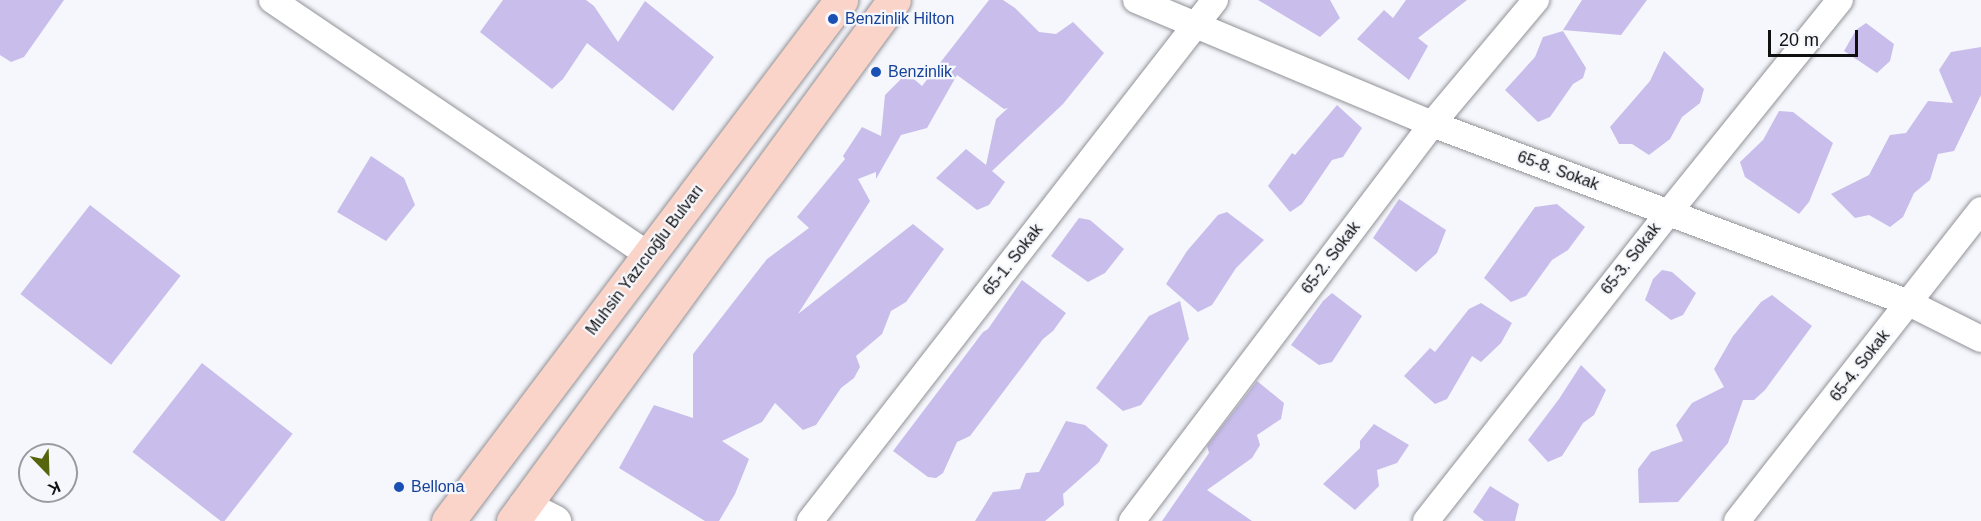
<!DOCTYPE html>
<meta charset="utf-8">
<style>
body{margin:0}
#map{position:relative;width:1981px;height:521px;overflow:hidden;background:#f6f7fc;font-family:Arial,sans-serif}
div>[style]{position:absolute}
.building>*{inset:0;background:#c8bdeb;transform-origin:0 0}
.roads{filter:drop-shadow(0 0 2px #919297) drop-shadow(0 0 2px #919297)}
.street>*{height:26px;margin:-13px;padding:0 13px;transform-origin:13px;border-radius:13px;background:#fff}
.secondary>*{height:33px;margin:-16.5px;padding:0 16.5px;transform-origin:16.5px;border-radius:16.5px;background:#fff}
.primary>*{height:33px;margin:-16.5px;padding:0 16.5px;transform-origin:16.5px;border-radius:16.5px;background:#fad4c8}
.dots>*{width:16px;height:16px;translate:-50% -50%;box-sizing:border-box;border:3px solid #f6f7fc;border-radius:50%}
span{translate:-50% -50%;white-space:nowrap;text-align:center;line-height:1.15;-webkit-text-stroke:4.5px #f6f7fc;paint-order:stroke}
.transit-label{font-size:16px;color:#164399}
.left{translate:0 -50%;text-align:left}
.street-label{font-size:16px;color:#101011}
.north{position:absolute;left:18px;top:443px;width:60px;height:60px;box-sizing:border-box;background:#f6f7fc;border:2px solid #9a9b9e;border-radius:50%;rotate:157deg;font-size:16px;font-weight:700;line-height:24px;text-align:center;color:#101011}
.north::after{content:'';display:block;margin:auto;width:21px;height:27px;background:#56650c;clip-path:polygon(50% 0,100% 100%,50% 72%,0 100%)}
.scale{position:absolute;left:1768px;top:30px;width:90px;height:27px;box-sizing:border-box;border:3px solid #101011;border-top:0;padding-left:8px;font-size:18px;line-height:21px;white-space:nowrap;color:#101011;-webkit-text-stroke:4px #f6f7fc;paint-order:stroke}
</style>
<div id="map">
<div class="building">
<i style="clip-path:polygon(0 0,64px 0,24px 57px,11px 62px,0 55px)"></i>
<i style="clip-path:polygon(503px 0,586px 0,594px 6px,618px 42px,645px 1px,714px 57px,673px 111px,587px 43px,563px 79px,552px 89px,480px 32px)"></i>
<i style="clip-path:polygon(989px 0,1003px 0,1015px 8px,1039px 32px,1056px 34px,1073px 22px,1104px 53px,1063px 104px,992px 171px,1005px 182px,989px 205px,977px 210px,936px 178px,966px 149px,986px 165px,996px 119px,1008px 108px,1004px 109px,957px 75px,927px 128px,901px 135px,876px 179px,876px 172px,858px 179px,870px 201px,798px 314px,913px 224px,944px 249px,906px 302px,891px 311px,882px 334px,856px 356px,860px 367px,854px 378px,841px 388px,816px 425px,803px 430px,775px 403px,762px 422px,722px 441px,749px 459px,735px 494px,719px 521px,705px 521px,619px 468px,654px 405px,693px 418px,693px 354px,767px 259px,809px 228px,797px 217px,845px 159px,843px 156px,862px 127px,881px 136px,885px 95px,907px 73px,922px 86px)"></i>
<i style="clip-path:polygon(1258px 0,1330px 0,1340px 18px,1320px 37px)"></i>
<i style="clip-path:polygon(1406px 0,1467px 0,1418px 38px,1428px 46px,1409px 80px,1357px 39px,1384px 10px,1393px 18px)"></i>
<i style="clip-path:polygon(1582px 0,1647px 0,1621px 35px,1563px 30px)"></i>
<i style="clip-path:polygon(1866px 23px,1894px 44px,1890px 61px,1877px 73px,1844px 51px,1856px 30px)"></i>
<i style="clip-path:polygon(1563px 31px,1586px 68px,1583px 78px,1573px 84px,1550px 117px,1538px 122px,1505px 90px,1535px 57px,1543px 37px)"></i>
<i style="clip-path:polygon(1981px 47px,1981px 95px,1954px 151px,1938px 154px,1930px 180px,1914px 193px,1903px 217px,1890px 227px,1869px 215px,1855px 218px,1831px 194px,1869px 175px,1890px 135px,1906px 133px,1928px 101px,1953px 103px,1939px 70px,1951px 52px)"></i>
<i style="clip-path:polygon(1664px 51px,1704px 89px,1700px 103px,1682px 117px,1670px 139px,1649px 155px,1632px 144px,1619px 144px,1610px 127px,1650px 81px)"></i>
<i style="clip-path:polygon(1337px 105px,1362px 128px,1343px 157px,1332px 160px,1302px 204px,1290px 212px,1268px 186px,1292px 153px,1295px 155px)"></i>
<i style="clip-path:polygon(1779px 111px,1793px 112px,1833px 143px,1809px 202px,1799px 214px,1745px 177px,1740px 162px,1763px 140px)"></i>
<i style="clip-path:polygon(371px 156px,404px 178px,415px 205px,386px 241px,337px 212px)"></i>
<i style="clip-path:polygon(1399px 199px,1446px 230px,1437px 253px,1416px 272px,1373px 238px)"></i>
<i style="clip-path:polygon(1557px 204px,1585px 227px,1568px 250px,1552px 260px,1526px 296px,1511px 302px,1484px 278px,1535px 207px)"></i>
<i style="left:90px;top:205px;width:115px;height:113px;rotate:38deg"></i>
<i style="clip-path:polygon(1227px 212px,1264px 240px,1236px 268px,1212px 305px,1198px 312px,1166px 284px,1187px 251px,1218px 215px)"></i>
<i style="clip-path:polygon(1079px 218px,1090px 220px,1124px 249px,1105px 273px,1088px 282px,1051px 256px)"></i>
<i style="clip-path:polygon(1662px 270px,1672px 272px,1696px 293px,1683px 315px,1671px 320px,1645px 300px,1653px 279px)"></i>
<i style="clip-path:polygon(1022px 280px,1066px 313px,1053px 331px,1043px 339px,970px 436px,957px 442px,943px 473px,936px 478px,928px 477px,893px 451px,983px 332px,988px 329px)"></i>
<i style="clip-path:polygon(1332px 293px,1362px 316px,1332px 362px,1319px 365px,1291px 345px,1323px 301px)"></i>
<i style="clip-path:polygon(1772px 295px,1812px 326px,1765px 390px,1754px 400px,1743px 400px,1728px 443px,1678px 502px,1639px 503px,1638px 469px,1651px 452px,1683px 441px,1676px 425px,1692px 403px,1724px 387px,1714px 369px,1733px 336px,1761px 302px)"></i>
<i style="clip-path:polygon(1180px 301px,1189px 339px,1141px 405px,1123px 411px,1096px 388px,1149px 316px)"></i>
<i style="clip-path:polygon(1481px 303px,1512px 323px,1501px 343px,1481px 362px,1472px 356px,1447px 399px,1435px 404px,1404px 376px,1430px 348px,1435px 352px,1469px 309px)"></i>
<i style="left:202px;top:363px;width:115px;height:113px;rotate:38deg"></i>
<i style="clip-path:polygon(1581px 365px,1606px 390px,1594px 415px,1583px 423px,1562px 456px,1548px 462px,1528px 440px,1559px 399px)"></i>
<i style="clip-path:polygon(1257px 381px,1284px 403px,1281px 419px,1257px 435px,1260px 445px,1252px 458px,1207px 490px,1252px 521px,1162px 521px,1209px 453px,1207px 446px)"></i>
<i style="clip-path:polygon(1066px 421px,1085px 425px,1108px 445px,1099px 462px,1063px 494px,1064px 505px,1045px 521px,975px 521px,993px 492px,1020px 489px,1026px 473px,1039px 472px)"></i>
<i style="clip-path:polygon(1374px 424px,1409px 445px,1397px 463px,1377px 470px,1379px 486px,1355px 510px,1323px 484px,1360px 448px,1360px 441px)"></i>
<i style="clip-path:polygon(1490px 486px,1519px 504px,1515px 521px,1484px 521px,1473px 512px)"></i>
</div>
<div class="roads">
<div class="street">
<i style="left:272px;top:0;width:455px;rotate:34.1deg"></i>
<i style="left:1136px;top:0;width:321px;rotate:22.7deg"></i>
<i style="left:1432px;top:124px;width:509px;rotate:20.57deg"></i>
<i style="left:1909px;top:303px;width:80px;rotate:26.6deg"></i>
<i style="left:810px;top:521px;width:660px;rotate:-52.14deg"></i>
<i style="left:1132px;top:521px;width:498px;rotate:-52.9deg"></i>
<i style="left:1432px;top:124px;width:162px;rotate:-50deg"></i>
<i style="left:1426px;top:521px;width:393px;rotate:-51.8deg"></i>
<i style="left:1669px;top:212px;width:272px;rotate:-51.1deg"></i>
<i style="left:1737px;top:521px;width:395px;rotate:-51.9deg"></i>
</div>
<div class="secondary">
<i style="left:524px;top:506px;width:34px;rotate:27deg"></i>
</div>
<div class="primary">
<i style="left:448px;top:521px;width:653px;rotate:-52.97deg"></i>
<i style="left:513px;top:521px;width:645px;rotate:-53.82deg"></i>
</div>
</div>
<div class="dots">
<i style="left:833px;top:19px;background:#1a4fb4"></i>
<i style="left:876px;top:72px;background:#1a4fb4"></i>
<i style="left:399px;top:487px;background:#1a4fb4"></i>
</div>
<div class="transit-label">
<span class="left" style="left:845px;top:19px">Benzinlik Hilton</span>
<span class="left" style="left:888px;top:72px">Benzinlik</span>
<span class="left" style="left:411px;top:487px">Bellona</span>
</div>
<div class="street-label">
<span style="left:1558px;top:171px;rotate:20deg">65-8. Sokak</span>
<span style="left:1331px;top:258px;rotate:-53deg">65-2. Sokak</span>
<span style="left:1631px;top:259px;rotate:-52deg">65-3. Sokak</span>
<span style="left:645px;top:260px;rotate:-53deg">Muhsin Yazıcıoğlu Bulvarı</span>
<span style="left:1013px;top:260px;rotate:-52deg">65-1. Sokak</span>
<span style="left:1860px;top:366px;rotate:-52deg">65-4. Sokak</span>
</div>
<div class="north">K</div>
<div class="scale">20 m</div>
</div>
